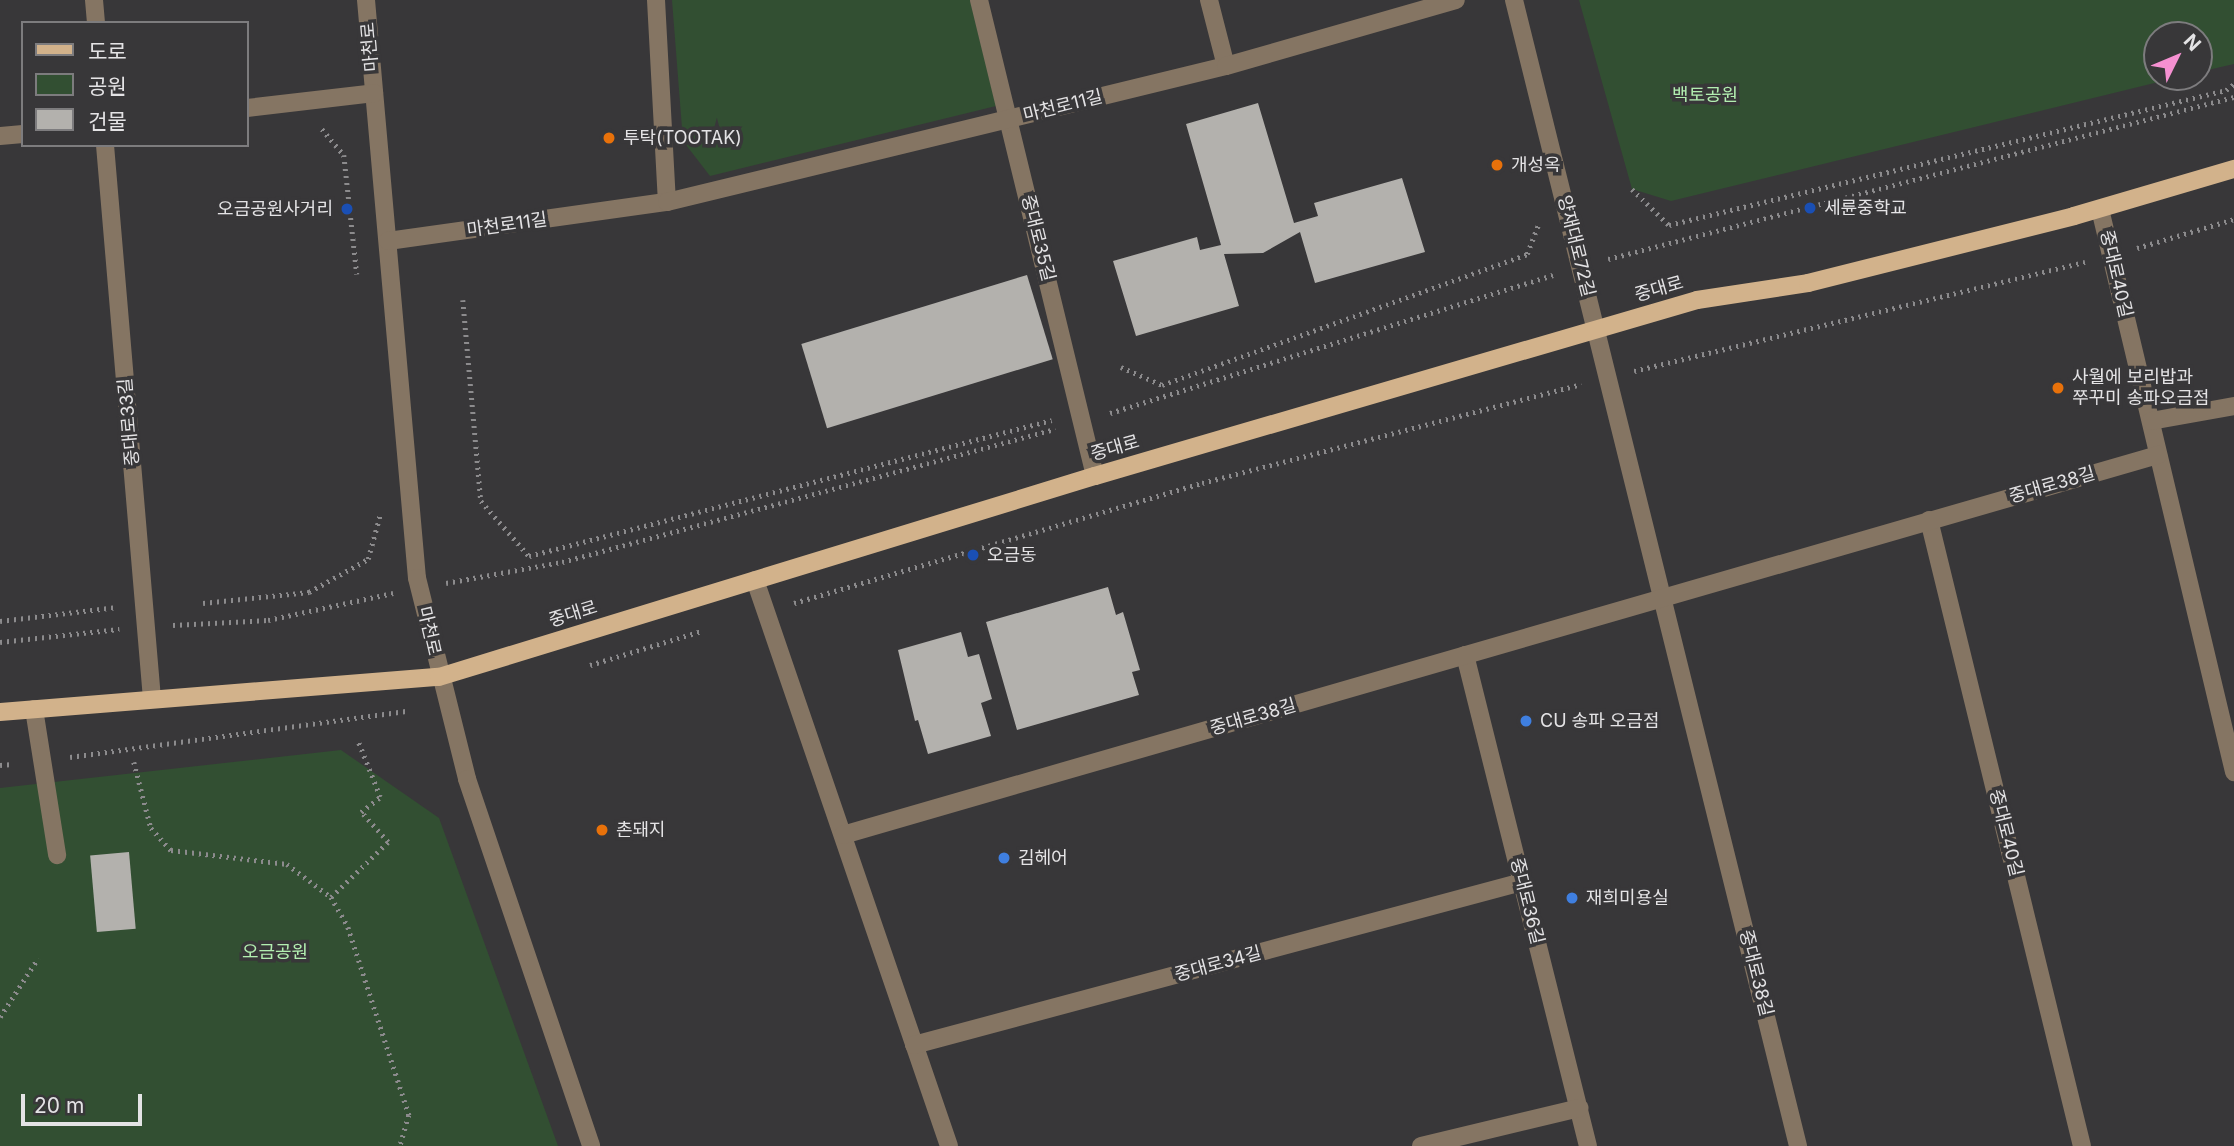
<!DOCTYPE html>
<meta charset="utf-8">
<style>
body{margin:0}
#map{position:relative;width:2234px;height:1146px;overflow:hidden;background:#383739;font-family:Inter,"Noto Sans KR",sans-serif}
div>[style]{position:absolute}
.green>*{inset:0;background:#324f32}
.building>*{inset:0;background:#b3b1ad;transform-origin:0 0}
.path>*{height:4.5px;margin-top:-2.25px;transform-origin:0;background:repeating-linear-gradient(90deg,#8c8b8d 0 2px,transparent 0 7px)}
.minor>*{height:18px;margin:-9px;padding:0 9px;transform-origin:9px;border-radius:9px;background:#857563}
.major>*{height:18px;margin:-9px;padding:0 9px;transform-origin:9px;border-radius:9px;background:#d2b28b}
.dots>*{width:19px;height:19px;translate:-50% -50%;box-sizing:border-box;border:4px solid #383739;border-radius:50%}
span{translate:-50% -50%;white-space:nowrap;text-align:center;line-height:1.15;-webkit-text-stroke:7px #383739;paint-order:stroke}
.street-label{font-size:18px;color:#e4e3e5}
.park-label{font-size:18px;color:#b2eeb0}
.poi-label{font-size:18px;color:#e4e3e5}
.left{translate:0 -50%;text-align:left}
.right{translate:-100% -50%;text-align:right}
.legend{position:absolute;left:21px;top:21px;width:228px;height:126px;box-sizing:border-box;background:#383739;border:2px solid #7d7c7e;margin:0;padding:9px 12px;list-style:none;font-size:21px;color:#e4e3e5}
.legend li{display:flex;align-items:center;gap:14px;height:35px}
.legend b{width:35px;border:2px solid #7d7c7e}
.north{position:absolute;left:2143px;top:21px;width:70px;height:70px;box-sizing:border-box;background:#383739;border:2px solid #7d7c7e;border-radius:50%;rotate:47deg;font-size:19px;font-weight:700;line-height:28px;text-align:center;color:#e4e3e5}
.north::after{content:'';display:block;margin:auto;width:24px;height:32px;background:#f590d1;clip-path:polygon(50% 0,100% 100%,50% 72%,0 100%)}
.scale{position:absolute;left:21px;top:1094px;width:121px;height:32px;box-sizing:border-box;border:4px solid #e4e3e5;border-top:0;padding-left:9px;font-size:21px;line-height:24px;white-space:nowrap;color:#e4e3e5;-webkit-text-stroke:5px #383739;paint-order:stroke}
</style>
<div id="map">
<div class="green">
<i style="clip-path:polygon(672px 0,970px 0,996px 106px,710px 176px,683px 141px)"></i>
<i style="clip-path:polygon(1579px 0,2234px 0,2234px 64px,2199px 72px,2199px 35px,2157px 35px,2157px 77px,2179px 77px,1671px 201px,1632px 189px)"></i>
<i style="clip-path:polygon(341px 750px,439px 818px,558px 1146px,0 1146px,0 788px)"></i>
</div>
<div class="building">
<i style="clip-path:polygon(1258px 103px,1294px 223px,1318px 216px,1314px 203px,1402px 178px,1425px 252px,1315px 283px,1300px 232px,1263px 253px,1224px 254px,1239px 306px,1136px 336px,1113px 261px,1197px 237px,1200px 250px,1221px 245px,1186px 124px)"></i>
<i style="left:1027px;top:275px;width:88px;height:236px;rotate:73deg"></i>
<i style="clip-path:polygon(1108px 587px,1116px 615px,1123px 612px,1140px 670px,1132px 672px,1139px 695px,1017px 730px,986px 622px)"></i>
<i style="clip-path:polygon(961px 632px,968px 657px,979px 654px,992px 699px,981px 703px,991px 736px,928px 754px,918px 720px,915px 721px,898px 650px)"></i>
<i style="left:129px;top:852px;width:77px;height:39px;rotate:85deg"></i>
</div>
<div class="path">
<i style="left:322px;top:129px;width:34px;rotate:50deg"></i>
<i style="left:344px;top:155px;width:120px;rotate:83.8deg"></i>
<i style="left:1632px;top:189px;width:52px;rotate:44.2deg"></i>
<i style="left:1669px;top:225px;width:573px;rotate:-13.62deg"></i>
<i style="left:2226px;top:90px;width:10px;rotate:-37deg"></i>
<i style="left:2137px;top:248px;width:101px;rotate:-16.6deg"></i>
<i style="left:1608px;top:259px;width:647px;rotate:-14.51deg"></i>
<i style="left:463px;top:300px;width:202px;rotate:84.9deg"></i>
<i style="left:481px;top:501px;width:73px;rotate:48.9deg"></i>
<i style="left:529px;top:556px;width:540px;rotate:-14.58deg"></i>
<i style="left:1121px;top:367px;width:45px;rotate:23.7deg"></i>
<i style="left:1162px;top:385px;width:388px;rotate:-19.7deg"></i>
<i style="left:1527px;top:254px;width:33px;rotate:-69deg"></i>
<i style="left:1634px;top:371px;width:464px;rotate:-13.6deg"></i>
<i style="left:1110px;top:413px;width:464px;rotate:-17.3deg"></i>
<i style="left:446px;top:583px;width:118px;rotate:-10.3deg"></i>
<i style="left:562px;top:562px;width:511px;rotate:-15.1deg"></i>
<i style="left:203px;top:603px;width:107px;rotate:-5.9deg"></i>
<i style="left:309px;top:592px;width:68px;rotate:-29.2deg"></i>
<i style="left:368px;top:559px;width:46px;rotate:-74.7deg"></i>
<i style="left:794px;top:603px;width:425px;rotate:-16.4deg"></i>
<i style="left:1202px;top:483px;width:392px;rotate:-14.6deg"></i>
<i style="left:0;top:621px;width:118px;rotate:-6.8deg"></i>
<i style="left:173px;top:625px;width:95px;rotate:-3deg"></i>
<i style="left:268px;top:620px;width:128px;rotate:-12.2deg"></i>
<i style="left:0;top:642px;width:120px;rotate:-6.2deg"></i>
<i style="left:590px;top:665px;width:117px;rotate:-16.9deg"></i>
<i style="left:70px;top:757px;width:341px;rotate:-7.8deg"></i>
<i style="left:134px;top:762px;width:68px;rotate:75.6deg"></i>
<i style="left:151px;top:828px;width:30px;rotate:48deg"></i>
<i style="left:171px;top:850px;width:117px;rotate:6.9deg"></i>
<i style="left:287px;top:864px;width:55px;rotate:36.9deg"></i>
<i style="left:331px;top:897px;width:34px;rotate:60deg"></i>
<i style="left:348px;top:927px;width:198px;rotate:72deg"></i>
<i style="left:409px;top:1115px;width:32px;rotate:106deg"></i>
<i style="left:0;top:765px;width:13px;rotate:-4deg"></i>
<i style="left:331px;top:897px;width:79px;rotate:-44deg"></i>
<i style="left:388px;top:842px;width:40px;rotate:-132deg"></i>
<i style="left:361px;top:812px;width:24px;rotate:-38deg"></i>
<i style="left:380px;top:797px;width:62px;rotate:-111.6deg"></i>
<i style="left:0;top:1017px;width:70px;rotate:-57.2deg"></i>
</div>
<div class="minor">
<i style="left:94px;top:0;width:23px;rotate:85deg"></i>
<i style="left:366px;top:0;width:580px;rotate:84.96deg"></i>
<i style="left:417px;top:578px;width:207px;rotate:76deg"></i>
<i style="left:467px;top:779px;width:387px;rotate:71.3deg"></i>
<i style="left:656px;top:0;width:202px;rotate:86.9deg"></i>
<i style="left:979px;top:0;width:490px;rotate:76.3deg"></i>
<i style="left:1209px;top:0;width:68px;rotate:75.6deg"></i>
<i style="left:1514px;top:0;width:1181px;rotate:76.08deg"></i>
<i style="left:247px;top:108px;width:128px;rotate:-6.7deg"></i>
<i style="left:0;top:136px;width:23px;rotate:-5deg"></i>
<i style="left:105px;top:145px;width:556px;rotate:85.15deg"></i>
<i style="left:2100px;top:209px;width:579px;rotate:76.61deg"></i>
<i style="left:388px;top:241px;width:282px;rotate:-8deg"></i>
<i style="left:667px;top:202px;width:575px;rotate:-13.67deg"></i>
<i style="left:1226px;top:66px;width:239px;rotate:-16deg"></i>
<i style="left:2151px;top:421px;width:84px;rotate:-10.2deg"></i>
<i style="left:1929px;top:520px;width:644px;rotate:76.27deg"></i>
<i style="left:755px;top:580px;width:598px;rotate:71.08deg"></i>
<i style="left:1465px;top:655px;width:506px;rotate:75.94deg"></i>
<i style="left:34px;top:709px;width:148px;rotate:81deg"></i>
<i style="left:843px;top:835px;width:1369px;rotate:-16.12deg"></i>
<i style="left:914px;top:1045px;width:629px;rotate:-15.01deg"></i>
<i style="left:1421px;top:1146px;width:163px;rotate:-13.5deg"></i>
</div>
<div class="major">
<i style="left:0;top:712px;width:440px;rotate:-4.6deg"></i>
<i style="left:439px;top:677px;width:686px;rotate:-17.04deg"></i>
<i style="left:1095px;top:476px;width:627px;rotate:-16.3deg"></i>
<i style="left:1697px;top:300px;width:112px;rotate:-8.7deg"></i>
<i style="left:1808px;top:283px;width:274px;rotate:-14.1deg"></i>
<i style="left:2074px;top:216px;width:167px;rotate:-16.4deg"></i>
</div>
<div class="dots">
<i style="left:609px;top:138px;background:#e8710a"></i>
<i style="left:1497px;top:165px;background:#e8710a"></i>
<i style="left:1810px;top:208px;background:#1a4fb4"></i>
<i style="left:347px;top:209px;background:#1a4fb4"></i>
<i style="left:2058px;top:388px;background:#e8710a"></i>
<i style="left:973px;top:555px;background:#1a4fb4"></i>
<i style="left:1526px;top:721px;background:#3f7fe0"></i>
<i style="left:602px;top:830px;background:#e8710a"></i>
<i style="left:1004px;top:858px;background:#3f7fe0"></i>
<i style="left:1572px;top:898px;background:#3f7fe0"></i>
</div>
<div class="street-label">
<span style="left:370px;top:47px;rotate:-95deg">마천로</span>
<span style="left:1063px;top:106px;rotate:-14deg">마천로11길</span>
<span style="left:507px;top:225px;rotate:-8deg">마천로11길</span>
<span style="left:1038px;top:238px;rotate:76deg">중대로35길</span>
<span style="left:1576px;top:246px;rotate:76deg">양재대로72길</span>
<span style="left:2116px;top:274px;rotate:77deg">중대로40길</span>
<span style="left:1659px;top:289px;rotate:-16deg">중대로</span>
<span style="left:129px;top:422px;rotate:-95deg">중대로33길</span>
<span style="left:1115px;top:448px;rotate:-16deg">중대로</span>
<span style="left:2052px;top:485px;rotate:-16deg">중대로38길</span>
<span style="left:573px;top:614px;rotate:-17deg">중대로</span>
<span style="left:429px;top:631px;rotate:77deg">마천로</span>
<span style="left:1253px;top:717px;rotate:-16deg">중대로38길</span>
<span style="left:2006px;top:833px;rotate:76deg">중대로40길</span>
<span style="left:1527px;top:901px;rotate:76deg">중대로36길</span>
<span style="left:1218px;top:964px;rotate:-15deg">중대로34길</span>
<span style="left:1756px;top:973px;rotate:76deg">중대로38길</span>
</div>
<div class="park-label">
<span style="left:1705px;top:95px">백토공원</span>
<span style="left:275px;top:952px">오금공원</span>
</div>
<div class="poi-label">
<span class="left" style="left:623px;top:138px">투탁(TOOTAK)</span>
<span class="left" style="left:1511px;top:165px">개성옥</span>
<span class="left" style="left:1824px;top:208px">세륜중학교</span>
<span class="right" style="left:333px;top:209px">오금공원사거리</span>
<span class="left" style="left:2072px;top:388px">사월에 보리밥과<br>쭈꾸미 송파오금점</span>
<span class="left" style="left:987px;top:555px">오금동</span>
<span class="left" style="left:1540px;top:721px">CU 송파 오금점</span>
<span class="left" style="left:616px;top:830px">촌돼지</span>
<span class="left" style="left:1018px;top:858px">김헤어</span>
<span class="left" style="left:1586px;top:898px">재희미용실</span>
</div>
<ul class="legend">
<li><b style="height:9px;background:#d2b28b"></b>도로</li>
<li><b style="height:19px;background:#324f32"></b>공원</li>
<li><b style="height:19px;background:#b3b1ad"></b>건물</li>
</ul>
<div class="north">N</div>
<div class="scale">20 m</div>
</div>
